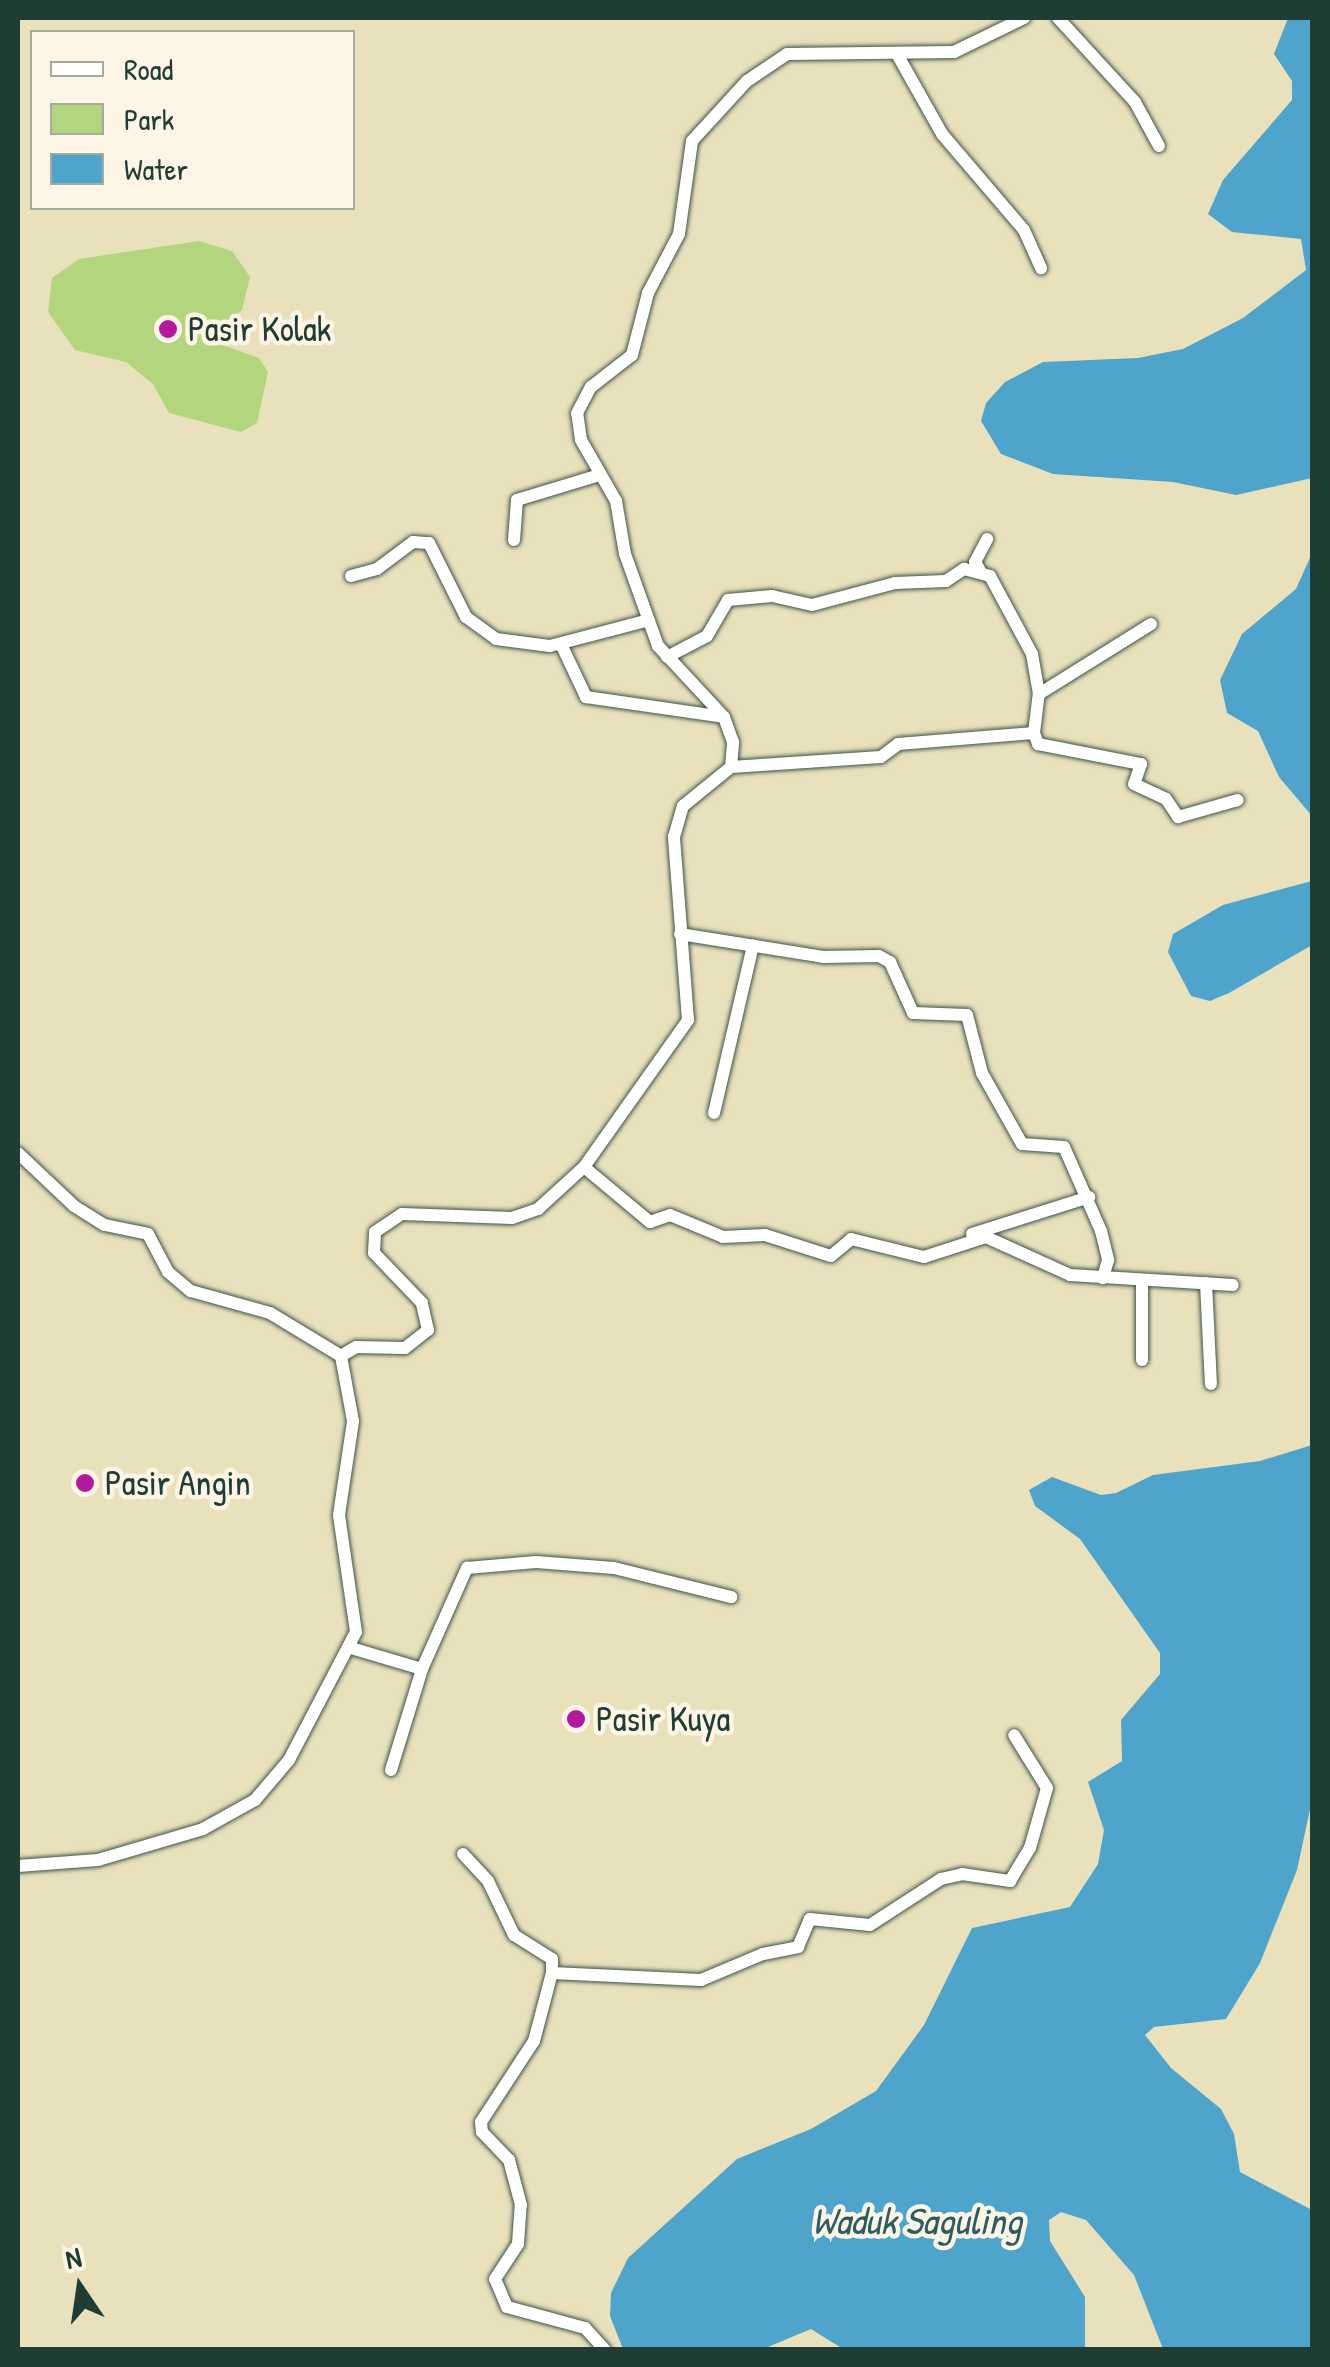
<!DOCTYPE html>
<style>
body{margin:0}
#map{position:relative;width:1330px;height:2367px;overflow:hidden;background:#e9e0bc;font-family:"Patrick Hand",sans-serif}
div>[style]{position:absolute}
.green>*{inset:0;background:#b2d57d}
.water>*{inset:0;background:#4fa4cb}
.roads{filter:drop-shadow(0 0 2px #3d5548) drop-shadow(0 0 2px #3d5548)}
.minor>*{height:12px;margin:-6px;padding:0 6px;transform-origin:6px;border-radius:6px;background:#fff}
.dots>*{width:28px;height:28px;translate:-50% -50%;box-sizing:border-box;border:5px solid #fcf5e5;border-radius:50%}
span{translate:-50% -50%;white-space:nowrap;text-align:center;line-height:1.15;-webkit-text-stroke:9px #fcf5e5;paint-order:stroke}
.poi-label{font-size:35px;color:#1f3d34}
.left{translate:0 -50%;text-align:left}
.water-label{font-size:38px;color:#2d5c61;font-style:italic}
.frame{position:absolute;inset:0;border:20px solid #1f3d34;pointer-events:none}
.legend{position:absolute;left:30px;top:30px;width:325px;height:180px;box-sizing:border-box;background:#fcf5e5;border:2px solid #a4ab9e;margin:0;padding:12px 18px;list-style:none;font-size:30px;color:#1f3d34}
.legend li{display:flex;align-items:center;gap:20px;height:50px}
.legend b{width:50px;border:2px solid #a4ab9e}
.north{position:absolute;left:30px;top:2237px;width:100px;height:100px;-webkit-text-stroke:8px #fcf5e5;paint-order:stroke;rotate:347deg;font-size:28px;font-weight:700;line-height:40px;text-align:center;color:#1f3d34}
.north::after{content:'';display:block;margin:auto;width:35px;height:45px;background:#1f3d34;clip-path:polygon(50% 0,100% 100%,50% 72%,0 100%)}
</style>
<div id="map">
<div class="green">
<i style="clip-path:polygon(199px 241px,232px 251px,250px 277px,242px 310px,216px 333px,226px 346px,259px 358px,268px 372px,257px 423px,241px 432px,169px 413px,153px 384px,126px 362px,75px 350px,48px 312px,52px 278px,79px 259px)"></i>
</div>
<div class="water">
<i style="clip-path:polygon(1288px 18px,1312px 18px,1312px 478px,1236px 495px,1173px 482px,1053px 474px,1001px 454px,981px 421px,986px 403px,1005px 382px,1043px 362px,1138px 358px,1183px 349px,1243px 318px,1306px 270px,1301px 239px,1232px 232px,1208px 214px,1223px 180px,1292px 100px,1292px 81px,1274px 54px)"></i>
<i style="clip-path:polygon(1312px 553px,1312px 816px,1279px 777px,1258px 731px,1227px 713px,1220px 680px,1242px 634px,1296px 589px)"></i>
<i style="clip-path:polygon(1312px 881px,1312px 945px,1229px 993px,1210px 1001px,1191px 996px,1168px 952px,1173px 934px,1223px 905px)"></i>
<i style="clip-path:polygon(1312px 1445px,1312px 1800px,1297px 1870px,1260px 1963px,1226px 2019px,1154px 2027px,1145px 2035px,1171px 2068px,1221px 2109px,1234px 2134px,1240px 2172px,1312px 2210px,1312px 2349px,1163px 2349px,1134px 2275px,1086px 2220px,1061px 2212px,1049px 2220px,1050px 2241px,1085px 2297px,1085px 2349px,843px 2349px,811px 2329px,763px 2349px,623px 2349px,610px 2316px,611px 2293px,628px 2258px,737px 2159px,811px 2129px,876px 2091px,924px 2025px,972px 1928px,1070px 1907px,1098px 1864px,1104px 1830px,1088px 1782px,1122px 1761px,1121px 1720px,1160px 1674px,1160px 1653px,1080px 1539px,1035px 1506px,1029px 1490px,1052px 1477px,1101px 1495px,1116px 1493px,1153px 1475px,1260px 1461px)"></i>
</div>
<div class="roads">
<div class="minor">
<i style="left:1058px;top:18px;width:114px;rotate:47.5deg"></i>
<i style="left:1135px;top:102px;width:50px;rotate:61.4deg"></i>
<i style="left:897px;top:54px;width:92px;rotate:60.6deg"></i>
<i style="left:942px;top:134px;width:126px;rotate:49.5deg"></i>
<i style="left:1024px;top:230px;width:42px;rotate:65.9deg"></i>
<i style="left:514px;top:540px;width:40px;rotate:-85.7deg"></i>
<i style="left:517px;top:500px;width:87px;rotate:-16.8deg"></i>
<i style="left:980px;top:571px;width:10px;rotate:-119deg"></i>
<i style="left:975px;top:562px;width:26px;rotate:-62deg"></i>
<i style="left:351px;top:576px;width:27px;rotate:-15deg"></i>
<i style="left:377px;top:569px;width:45px;rotate:-36.9deg"></i>
<i style="left:413px;top:542px;width:16px;rotate:4deg"></i>
<i style="left:429px;top:543px;width:83px;rotate:63.4deg"></i>
<i style="left:466px;top:617px;width:37px;rotate:36deg"></i>
<i style="left:496px;top:639px;width:54px;rotate:7.4deg"></i>
<i style="left:550px;top:646px;width:102px;rotate:-14.7deg"></i>
<i style="left:561px;top:644px;width:59px;rotate:64.7deg"></i>
<i style="left:586px;top:697px;width:139px;rotate:8.2deg"></i>
<i style="left:667px;top:657px;width:45px;rotate:-27.7deg"></i>
<i style="left:707px;top:636px;width:42px;rotate:-59.7deg"></i>
<i style="left:728px;top:600px;width:44px;rotate:-5.2deg"></i>
<i style="left:772px;top:596px;width:41px;rotate:12.7deg"></i>
<i style="left:812px;top:605px;width:86px;rotate:-14.8deg"></i>
<i style="left:895px;top:583px;width:51px;rotate:-2.2deg"></i>
<i style="left:946px;top:581px;width:22px;rotate:-34deg"></i>
<i style="left:964px;top:569px;width:27px;rotate:15deg"></i>
<i style="left:990px;top:576px;width:89px;rotate:61.7deg"></i>
<i style="left:1032px;top:654px;width:41px;rotate:80.1deg"></i>
<i style="left:1034px;top:733px;width:39px;rotate:-83deg"></i>
<i style="left:1039px;top:694px;width:132px;rotate:-32deg"></i>
<i style="left:731px;top:767px;width:150px;rotate:-3.8deg"></i>
<i style="left:881px;top:757px;width:21px;rotate:-37deg"></i>
<i style="left:898px;top:744px;width:136px;rotate:-4.6deg"></i>
<i style="left:1034px;top:733px;width:12px;rotate:70deg"></i>
<i style="left:1038px;top:744px;width:105px;rotate:11deg"></i>
<i style="left:1141px;top:764px;width:21px;rotate:109deg"></i>
<i style="left:1134px;top:784px;width:35px;rotate:25deg"></i>
<i style="left:1166px;top:799px;width:22px;rotate:56deg"></i>
<i style="left:1178px;top:817px;width:62px;rotate:-15.8deg"></i>
<i style="left:680px;top:934px;width:145px;rotate:9.1deg"></i>
<i style="left:823px;top:957px;width:56px;rotate:-1deg"></i>
<i style="left:879px;top:956px;width:13px;rotate:29deg"></i>
<i style="left:890px;top:962px;width:56px;rotate:65.7deg"></i>
<i style="left:913px;top:1013px;width:54px;rotate:2.1deg"></i>
<i style="left:967px;top:1015px;width:60px;rotate:75.5deg"></i>
<i style="left:982px;top:1073px;width:81px;rotate:60.6deg"></i>
<i style="left:1022px;top:1144px;width:42px;rotate:4.1deg"></i>
<i style="left:1064px;top:1147px;width:92px;rotate:66.2deg"></i>
<i style="left:1101px;top:1231px;width:30px;rotate:76deg"></i>
<i style="left:1108px;top:1260px;width:19px;rotate:106deg"></i>
<i style="left:714px;top:1113px;width:172px;rotate:-76.9deg"></i>
<i style="left:18px;top:1153px;width:77px;rotate:43.4deg"></i>
<i style="left:74px;top:1206px;width:36px;rotate:32deg"></i>
<i style="left:105px;top:1225px;width:44px;rotate:11.8deg"></i>
<i style="left:148px;top:1234px;width:43px;rotate:62.2deg"></i>
<i style="left:168px;top:1272px;width:30px;rotate:40deg"></i>
<i style="left:191px;top:1291px;width:82px;rotate:15.6deg"></i>
<i style="left:270px;top:1313px;width:83px;rotate:31.2deg"></i>
<i style="left:584px;top:1167px;width:86px;rotate:39.8deg"></i>
<i style="left:650px;top:1222px;width:21px;rotate:-19deg"></i>
<i style="left:670px;top:1215px;width:57px;rotate:22.5deg"></i>
<i style="left:723px;top:1237px;width:42px;rotate:-2.7deg"></i>
<i style="left:765px;top:1235px;width:69px;rotate:17.7deg"></i>
<i style="left:831px;top:1256px;width:26px;rotate:-40deg"></i>
<i style="left:851px;top:1239px;width:75px;rotate:13.9deg"></i>
<i style="left:924px;top:1257px;width:65px;rotate:-17.9deg"></i>
<i style="left:986px;top:1237px;width:92px;rotate:24.3deg"></i>
<i style="left:1070px;top:1275px;width:163px;rotate:3.5deg"></i>
<i style="left:972px;top:1234px;width:123px;rotate:-17.5deg"></i>
<i style="left:1142px;top:1282px;width:78px;rotate:90deg"></i>
<i style="left:1206px;top:1283px;width:101px;rotate:87.2deg"></i>
<i style="left:351px;top:1648px;width:74px;rotate:16.5deg"></i>
<i style="left:391px;top:1770px;width:106px;rotate:-72.9deg"></i>
<i style="left:422px;top:1669px;width:111px;rotate:-66deg"></i>
<i style="left:467px;top:1568px;width:69px;rotate:-5deg"></i>
<i style="left:536px;top:1562px;width:78px;rotate:4.4deg"></i>
<i style="left:614px;top:1568px;width:121px;rotate:13.9deg"></i>
<i style="left:463px;top:1854px;width:37px;rotate:47deg"></i>
<i style="left:488px;top:1881px;width:60px;rotate:64.3deg"></i>
<i style="left:514px;top:1935px;width:45px;rotate:32.3deg"></i>
<i style="left:552px;top:1959px;width:14px;rotate:90deg"></i>
<i style="left:18px;top:1866px;width:80px;rotate:-4.3deg"></i>
<i style="left:98px;top:1860px;width:109px;rotate:-16.4deg"></i>
<i style="left:203px;top:1829px;width:60px;rotate:-29.1deg"></i>
<i style="left:255px;top:1800px;width:52px;rotate:-49.6deg"></i>
<i style="left:289px;top:1760px;width:144px;rotate:-62.4deg"></i>
<i style="left:356px;top:1632px;width:118px;rotate:-98.3deg"></i>
<i style="left:339px;top:1515px;width:95px;rotate:-81.5deg"></i>
<i style="left:353px;top:1421px;width:66px;rotate:-100.5deg"></i>
<i style="left:341px;top:1356px;width:17px;rotate:-31deg"></i>
<i style="left:356px;top:1347px;width:49px;rotate:1.2deg"></i>
<i style="left:405px;top:1348px;width:29px;rotate:-38deg"></i>
<i style="left:428px;top:1330px;width:28px;rotate:-103deg"></i>
<i style="left:422px;top:1303px;width:69px;rotate:-133.8deg"></i>
<i style="left:374px;top:1253px;width:21px;rotate:-87deg"></i>
<i style="left:375px;top:1232px;width:32px;rotate:-34deg"></i>
<i style="left:402px;top:1214px;width:110px;rotate:2.1deg"></i>
<i style="left:512px;top:1218px;width:28px;rotate:-19deg"></i>
<i style="left:538px;top:1209px;width:62px;rotate:-42.4deg"></i>
<i style="left:584px;top:1167px;width:180px;rotate:-54.7deg"></i>
<i style="left:688px;top:1020px;width:184px;rotate:-94.4deg"></i>
<i style="left:674px;top:837px;width:32px;rotate:-74deg"></i>
<i style="left:683px;top:806px;width:62px;rotate:-39.1deg"></i>
<i style="left:731px;top:767px;width:25px;rotate:-85deg"></i>
<i style="left:733px;top:742px;width:27px;rotate:-110deg"></i>
<i style="left:724px;top:717px;width:97px;rotate:-132.9deg"></i>
<i style="left:658px;top:646px;width:98px;rotate:-109.7deg"></i>
<i style="left:625px;top:554px;width:54px;rotate:-99.6deg"></i>
<i style="left:616px;top:501px;width:70px;rotate:-119.8deg"></i>
<i style="left:581px;top:440px;width:27px;rotate:-98deg"></i>
<i style="left:577px;top:413px;width:30px;rotate:-62deg"></i>
<i style="left:591px;top:387px;width:52px;rotate:-38deg"></i>
<i style="left:632px;top:355px;width:64px;rotate:-75.5deg"></i>
<i style="left:648px;top:293px;width:67px;rotate:-62.3deg"></i>
<i style="left:679px;top:234px;width:94px;rotate:-82deg"></i>
<i style="left:692px;top:141px;width:81px;rotate:-47.5deg"></i>
<i style="left:747px;top:81px;width:48px;rotate:-34deg"></i>
<i style="left:787px;top:54px;width:167px;rotate:-0.7deg"></i>
<i style="left:954px;top:52px;width:78px;rotate:-25.9deg"></i>
<i style="left:605px;top:2350px;width:30px;rotate:-132deg"></i>
<i style="left:585px;top:2328px;width:81px;rotate:-164.9deg"></i>
<i style="left:507px;top:2307px;width:30px;rotate:-113deg"></i>
<i style="left:495px;top:2279px;width:42px;rotate:-56.7deg"></i>
<i style="left:518px;top:2244px;width:39px;rotate:-86deg"></i>
<i style="left:521px;top:2205px;width:47px;rotate:-104.9deg"></i>
<i style="left:509px;top:2160px;width:39px;rotate:-134deg"></i>
<i style="left:482px;top:2132px;width:10px;rotate:-96deg"></i>
<i style="left:481px;top:2122px;width:97px;rotate:-56.8deg"></i>
<i style="left:534px;top:2041px;width:70px;rotate:-75.2deg"></i>
<i style="left:552px;top:1973px;width:149px;rotate:2.7deg"></i>
<i style="left:701px;top:1980px;width:67px;rotate:-22.8deg"></i>
<i style="left:763px;top:1954px;width:36px;rotate:-11deg"></i>
<i style="left:798px;top:1947px;width:30px;rotate:-67deg"></i>
<i style="left:810px;top:1919px;width:60px;rotate:5.7deg"></i>
<i style="left:870px;top:1925px;width:85px;rotate:-32.9deg"></i>
<i style="left:941px;top:1879px;width:22px;rotate:-13deg"></i>
<i style="left:962px;top:1874px;width:49px;rotate:8.3deg"></i>
<i style="left:1010px;top:1881px;width:39px;rotate:-59deg"></i>
<i style="left:1030px;top:1848px;width:62px;rotate:-74.2deg"></i>
<i style="left:1047px;top:1788px;width:62px;rotate:-121.9deg"></i>
</div>
</div>
<div class="dots">
<i style="left:168px;top:329px;background:#b5179e"></i>
<i style="left:85px;top:1483px;background:#b5179e"></i>
<i style="left:576px;top:1719px;background:#b5179e"></i>
</div>
<div class="poi-label">
<span class="left" style="left:188px;top:329px">Pasir Kolak</span>
<span class="left" style="left:105px;top:1483px">Pasir Angin</span>
<span class="left" style="left:596px;top:1719px">Pasir Kuya</span>
</div>
<div class="water-label">
<span style="left:917px;top:2221px">Waduk Saguling</span>
</div>
<div class="frame"></div>
<ul class="legend">
<li><b style="height:12px;background:#fff"></b>Road</li>
<li><b style="height:28px;background:#b2d57d"></b>Park</li>
<li><b style="height:28px;background:#4fa4cb"></b>Water</li>
</ul>
<div class="north">N</div>
</div>
